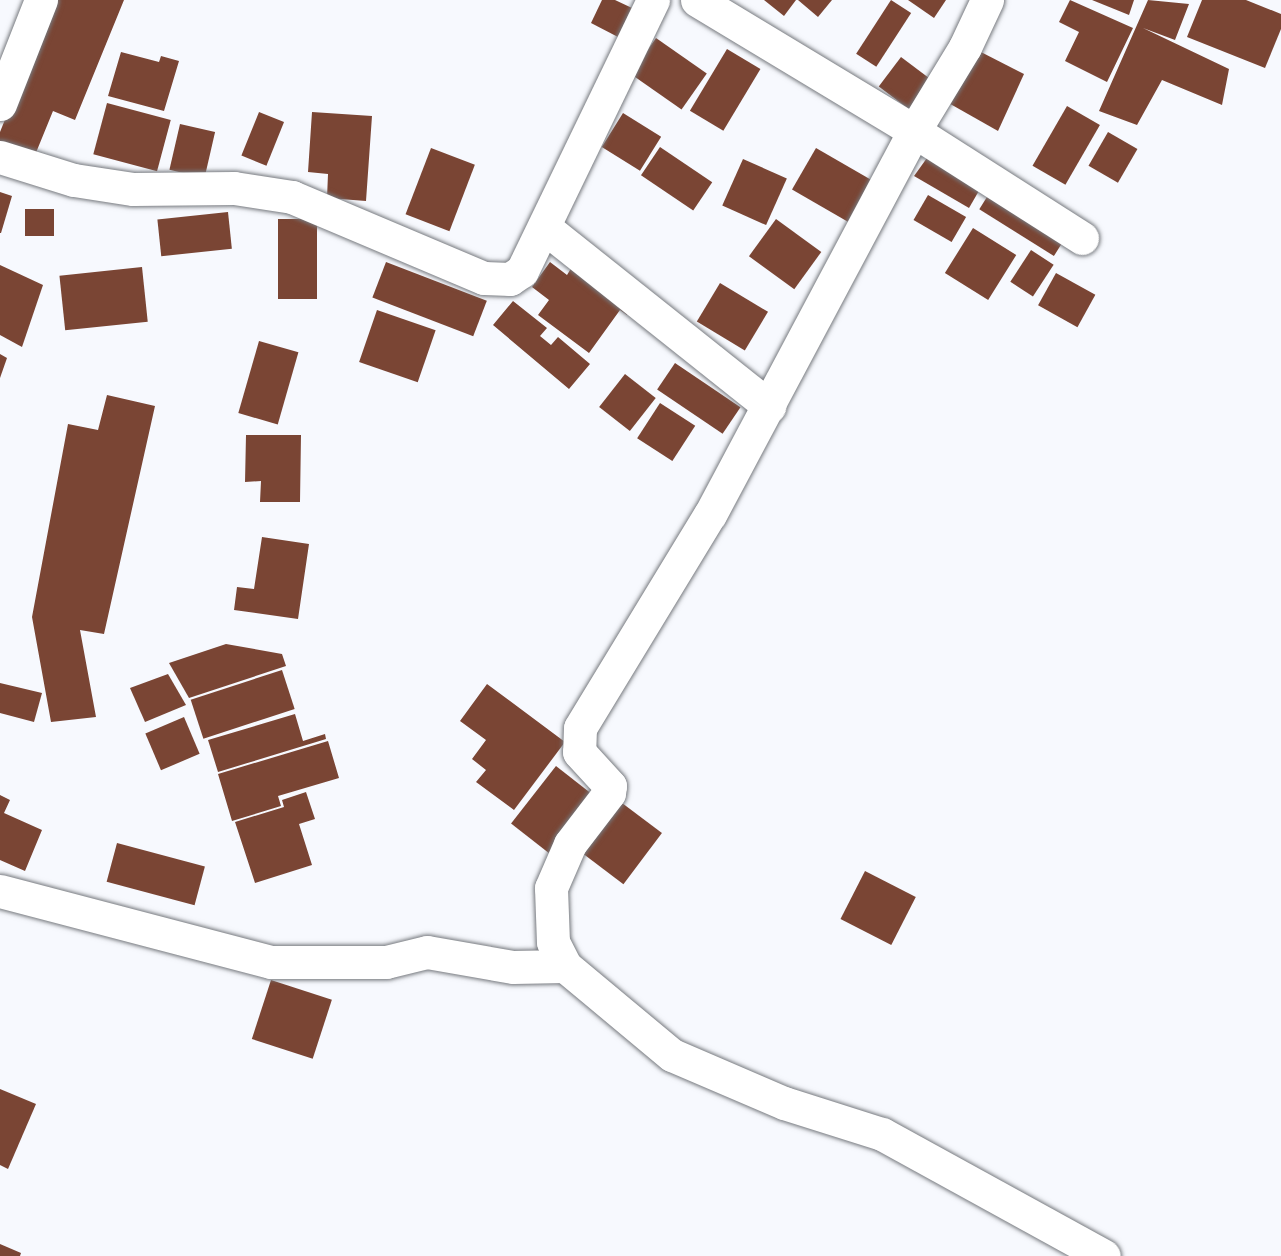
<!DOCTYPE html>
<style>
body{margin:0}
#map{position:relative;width:1281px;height:1256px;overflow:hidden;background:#f7f9fe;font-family:Rubik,sans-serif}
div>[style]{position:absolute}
.building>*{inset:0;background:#7a4534;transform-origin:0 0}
.roads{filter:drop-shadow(0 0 2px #777a7f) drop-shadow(0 0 2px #777a7f)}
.minor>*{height:33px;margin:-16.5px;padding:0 16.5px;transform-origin:16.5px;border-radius:16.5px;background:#fff}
span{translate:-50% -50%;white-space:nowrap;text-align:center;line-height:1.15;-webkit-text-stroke:6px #f7f9fe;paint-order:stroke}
</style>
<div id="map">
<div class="building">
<i style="clip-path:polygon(53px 0,124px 0,75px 120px,53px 111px,33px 160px,0 147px,0 132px)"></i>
<i style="clip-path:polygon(602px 0,615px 0,632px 8px,618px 37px,591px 23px)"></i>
<i style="clip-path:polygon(764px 0,796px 0,784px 16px)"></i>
<i style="clip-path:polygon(798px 0,832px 0,818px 17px)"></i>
<i style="left:891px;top:0;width:24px;height:64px;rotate:33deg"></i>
<i style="clip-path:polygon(908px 0,946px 0,934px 18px)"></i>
<i style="clip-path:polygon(1070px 0,1133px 28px,1107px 82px,1065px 61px,1079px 32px,1059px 22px)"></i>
<i style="clip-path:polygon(1092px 0,1134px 0,1129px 15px)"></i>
<i style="clip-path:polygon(1148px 0,1189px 4px,1175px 40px,1143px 28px,1229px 69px,1222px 105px,1162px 80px,1137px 125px,1099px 111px)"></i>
<i style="clip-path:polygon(1202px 0,1246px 0,1281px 14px,1281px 29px,1265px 68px,1187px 37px)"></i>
<i style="left:656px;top:38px;width:62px;height:44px;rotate:35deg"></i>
<i style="left:727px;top:49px;width:39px;height:72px;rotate:31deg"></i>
<i style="clip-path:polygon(977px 50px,1024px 74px,998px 131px,945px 101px)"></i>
<i style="clip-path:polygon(121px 52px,159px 62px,161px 56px,179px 61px,164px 111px,108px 96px)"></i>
<i style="left:901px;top:57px;width:40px;height:37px;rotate:37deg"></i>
<i style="left:107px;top:103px;width:66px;height:53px;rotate:15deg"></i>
<i style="left:1067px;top:106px;width:38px;height:69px;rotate:30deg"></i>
<i style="left:259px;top:112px;width:27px;height:47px;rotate:22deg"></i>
<i style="clip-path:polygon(312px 112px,372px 116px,366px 201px,327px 198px,328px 174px,308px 172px)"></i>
<i style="left:623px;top:113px;width:45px;height:40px;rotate:32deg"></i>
<i style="left:180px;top:124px;width:36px;height:47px;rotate:13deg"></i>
<i style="left:1108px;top:132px;width:34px;height:39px;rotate:30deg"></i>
<i style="left:660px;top:147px;width:63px;height:34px;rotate:34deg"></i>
<i style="left:431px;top:148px;width:47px;height:71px;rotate:21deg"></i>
<i style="left:816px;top:148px;width:75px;height:48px;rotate:30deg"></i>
<i style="clip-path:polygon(932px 151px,980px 189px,969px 208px,914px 176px)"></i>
<i style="left:743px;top:159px;width:48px;height:51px;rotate:24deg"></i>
<i style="left:992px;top:189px;width:88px;height:24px;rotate:32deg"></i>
<i style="clip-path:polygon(0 192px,12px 196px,1px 233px,0 233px)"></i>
<i style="left:928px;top:195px;width:44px;height:29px;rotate:30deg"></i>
<i style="left:25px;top:209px;width:29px;height:27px"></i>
<i style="left:228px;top:212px;width:37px;height:71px;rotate:84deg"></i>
<i style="left:278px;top:219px;width:39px;height:80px"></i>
<i style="left:776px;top:219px;width:56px;height:46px;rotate:36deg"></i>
<i style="left:973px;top:228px;width:51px;height:53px;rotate:32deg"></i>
<i style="left:1031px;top:250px;width:27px;height:38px;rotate:33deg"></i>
<i style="left:386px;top:262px;width:108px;height:38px;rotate:21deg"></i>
<i style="clip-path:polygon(550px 262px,567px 275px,575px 262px,634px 307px,627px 315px,620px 310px,589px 353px,538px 315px,549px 300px,532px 287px)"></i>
<i style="clip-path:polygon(0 265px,43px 285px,22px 347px,0 335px)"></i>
<i style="left:142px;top:267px;width:55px;height:83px;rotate:84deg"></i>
<i style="left:1056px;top:273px;width:45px;height:37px;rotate:29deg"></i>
<i style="left:720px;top:283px;width:56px;height:45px;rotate:31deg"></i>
<i style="clip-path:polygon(513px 301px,547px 328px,540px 336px,551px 345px,558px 337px,590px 364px,569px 389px,493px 325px)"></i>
<i style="left:377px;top:310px;width:62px;height:55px;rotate:19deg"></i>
<i style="left:259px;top:341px;width:41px;height:75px;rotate:16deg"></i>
<i style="clip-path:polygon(0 354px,7px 358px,0 378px)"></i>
<i style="left:675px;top:363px;width:79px;height:32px;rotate:34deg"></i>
<i style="left:625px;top:374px;width:39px;height:42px;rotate:38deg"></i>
<i style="clip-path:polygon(107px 395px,155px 406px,104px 634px,80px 630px,96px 717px,51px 722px,32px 617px,68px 424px,98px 430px)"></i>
<i style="left:660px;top:403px;width:42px;height:42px;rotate:33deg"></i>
<i style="clip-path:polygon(246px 435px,301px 435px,300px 502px,260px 502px,261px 481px,245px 482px)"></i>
<i style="clip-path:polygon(262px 537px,309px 544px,298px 619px,234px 610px,237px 587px,254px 589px)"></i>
<i style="clip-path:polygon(226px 644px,282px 654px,286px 666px,189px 698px,169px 663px)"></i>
<i style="left:282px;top:670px;width:41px;height:96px;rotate:72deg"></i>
<i style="clip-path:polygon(168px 674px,186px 705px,145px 722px,130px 688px)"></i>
<i style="clip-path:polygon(0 683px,42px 693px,34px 722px,0 713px)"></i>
<i style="clip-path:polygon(487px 684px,565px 742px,514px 810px,476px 782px,486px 770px,472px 759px,486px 740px,460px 721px)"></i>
<i style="clip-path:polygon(295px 714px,303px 741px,325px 734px,326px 739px,218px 772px,208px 740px)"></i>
<i style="left:184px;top:717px;width:40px;height:42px;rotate:67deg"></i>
<i style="clip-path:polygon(328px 741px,339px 778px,278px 796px,281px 806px,232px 821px,218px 774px)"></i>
<i style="left:556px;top:766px;width:56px;height:73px;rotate:38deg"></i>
<i style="clip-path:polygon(306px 792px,315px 819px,299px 824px,312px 865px,255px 883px,235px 822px,284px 807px,282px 800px)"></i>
<i style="clip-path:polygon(0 795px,10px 800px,4px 813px,42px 830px,25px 871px,0 860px)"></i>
<i style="left:622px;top:803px;width:50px;height:64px;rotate:37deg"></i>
<i style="left:117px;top:843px;width:91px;height:40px;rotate:15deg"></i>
<i style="left:865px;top:871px;width:57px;height:54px;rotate:27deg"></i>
<i style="left:271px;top:980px;width:64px;height:62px;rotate:18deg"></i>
<i style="clip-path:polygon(0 1089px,36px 1104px,8px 1169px,0 1165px)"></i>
<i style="clip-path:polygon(0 1244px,21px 1253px,20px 1256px,0 1256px)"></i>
</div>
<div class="roads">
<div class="minor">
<i style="left:697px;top:0;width:253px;rotate:31.1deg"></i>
<i style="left:914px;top:131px;width:98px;rotate:-58.7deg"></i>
<i style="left:965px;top:47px;width:52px;rotate:-64.9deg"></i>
<i style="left:0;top:104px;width:112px;rotate:-68.5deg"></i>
<i style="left:0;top:157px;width:77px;rotate:17.3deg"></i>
<i style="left:74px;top:180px;width:60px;rotate:8.7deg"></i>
<i style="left:133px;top:189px;width:101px;rotate:-0.6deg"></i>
<i style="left:234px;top:188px;width:59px;rotate:8.8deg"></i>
<i style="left:292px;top:197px;width:208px;rotate:22.9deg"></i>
<i style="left:484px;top:278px;width:26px;rotate:2deg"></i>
<i style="left:510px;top:279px;width:14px;rotate:-34deg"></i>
<i style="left:522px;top:271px;width:301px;rotate:-64.2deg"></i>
<i style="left:544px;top:227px;width:288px;rotate:38.5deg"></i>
<i style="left:1082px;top:238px;width:199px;rotate:-147.5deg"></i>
<i style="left:914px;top:131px;width:434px;rotate:118deg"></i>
<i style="left:710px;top:514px;width:250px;rotate:121.3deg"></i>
<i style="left:580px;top:728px;width:24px;rotate:92deg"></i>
<i style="left:579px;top:752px;width:46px;rotate:47.6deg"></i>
<i style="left:610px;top:786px;width:7px;rotate:98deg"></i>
<i style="left:609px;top:793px;width:64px;rotate:127.4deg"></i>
<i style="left:570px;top:844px;width:48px;rotate:113.4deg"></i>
<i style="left:551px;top:888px;width:54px;rotate:87.9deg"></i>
<i style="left:553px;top:942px;width:27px;rotate:63deg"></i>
<i style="left:565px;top:966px;width:139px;rotate:39.8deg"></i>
<i style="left:672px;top:1055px;width:122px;rotate:23.2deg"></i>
<i style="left:784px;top:1103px;width:103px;rotate:17.6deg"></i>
<i style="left:882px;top:1134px;width:253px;rotate:28.8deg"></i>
<i style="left:0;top:891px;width:280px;rotate:14.7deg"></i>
<i style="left:271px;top:962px;width:115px"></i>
<i style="left:386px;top:962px;width:42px;rotate:-13.7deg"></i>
<i style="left:427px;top:952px;width:87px;rotate:9.9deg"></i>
<i style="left:513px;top:967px;width:52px;rotate:-1.1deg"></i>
</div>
</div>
</div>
